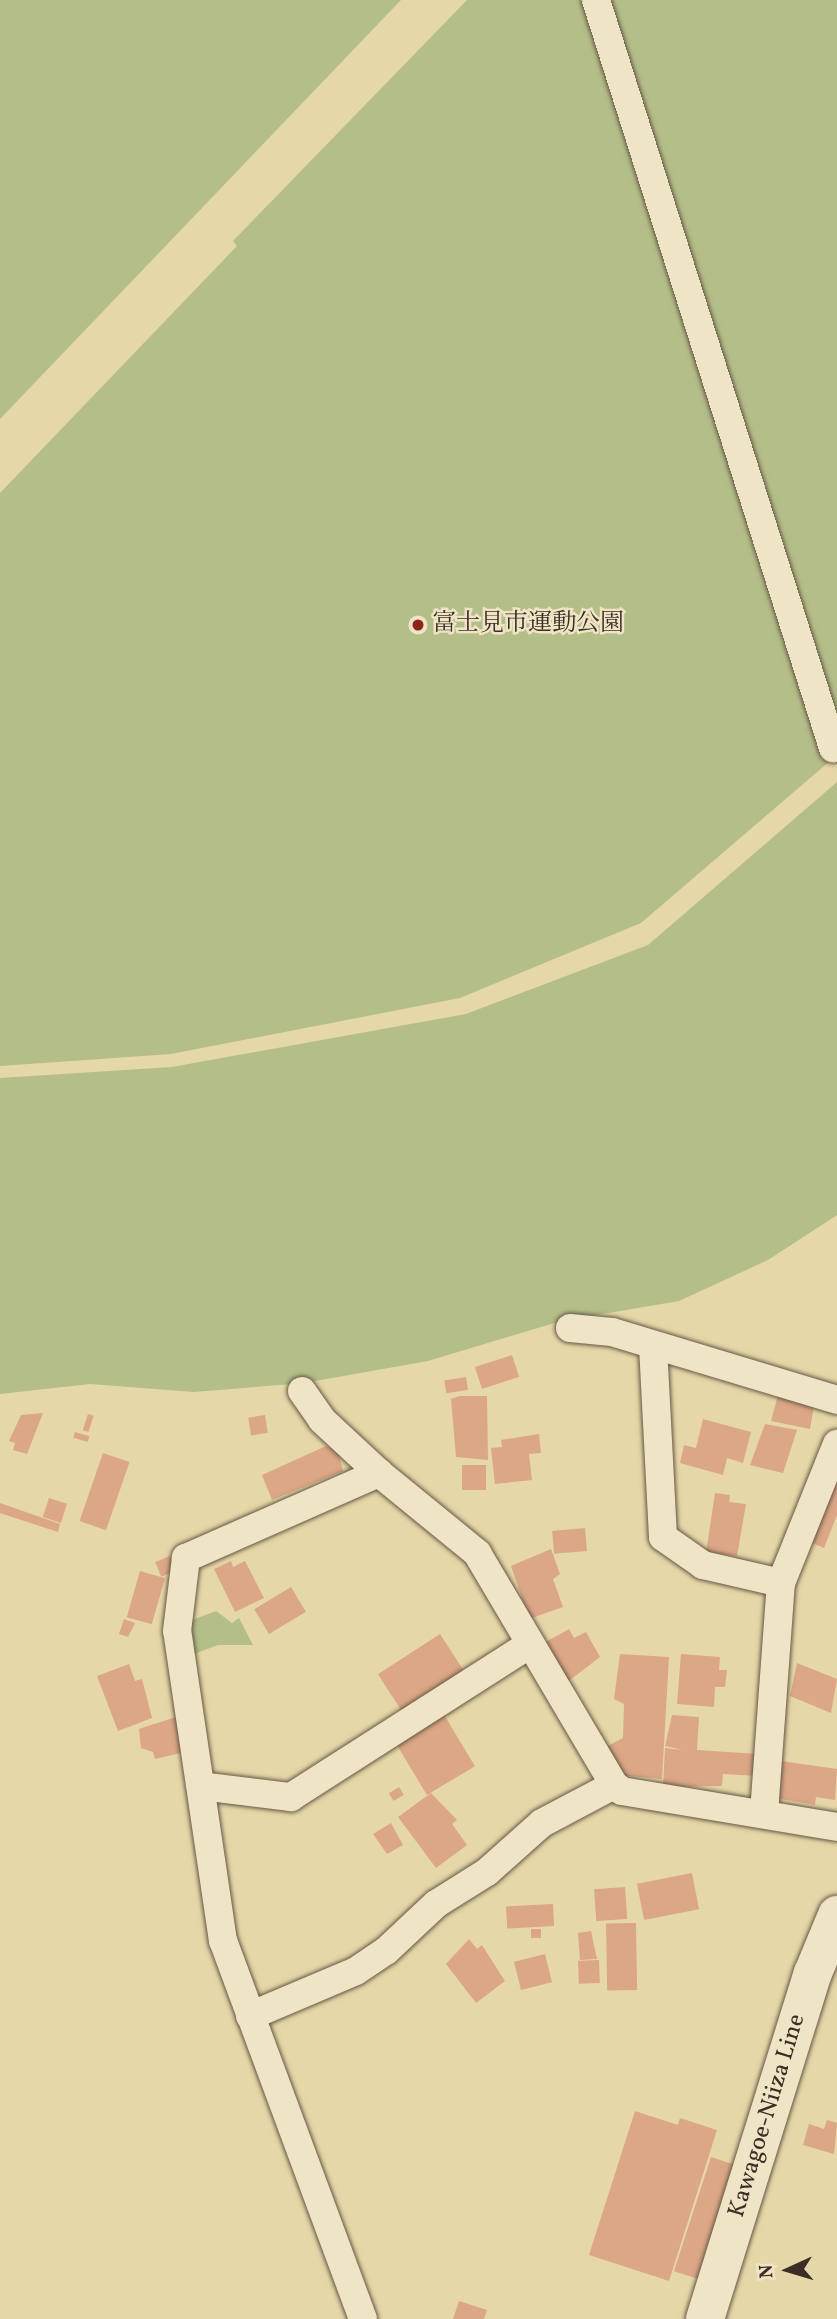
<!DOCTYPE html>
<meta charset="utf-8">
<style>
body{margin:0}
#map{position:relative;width:837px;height:2319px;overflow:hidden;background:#e6d7a8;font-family:Vollkorn,"Noto Serif JP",serif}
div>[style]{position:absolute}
.green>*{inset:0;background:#b4be88}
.building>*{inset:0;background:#dba786;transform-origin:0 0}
.roads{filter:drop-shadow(0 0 2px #665845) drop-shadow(0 0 2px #665845)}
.minor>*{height:28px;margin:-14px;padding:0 14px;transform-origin:14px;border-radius:14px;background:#efe5c6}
.secondary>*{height:38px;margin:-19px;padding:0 19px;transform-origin:19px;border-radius:19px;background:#efe5c6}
.dots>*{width:19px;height:19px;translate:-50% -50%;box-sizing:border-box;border:4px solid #efe5c6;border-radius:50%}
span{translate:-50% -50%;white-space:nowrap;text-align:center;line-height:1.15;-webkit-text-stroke:5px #efe5c6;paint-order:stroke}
.poi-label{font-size:24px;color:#3c2e24}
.left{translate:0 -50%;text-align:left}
.street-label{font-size:24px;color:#3c2e24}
.north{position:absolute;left:753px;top:2235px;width:70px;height:70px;-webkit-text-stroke:5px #efe5c6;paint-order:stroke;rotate:266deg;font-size:19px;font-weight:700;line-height:28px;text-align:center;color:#3c2e24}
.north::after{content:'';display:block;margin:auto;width:24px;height:32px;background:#3c2e24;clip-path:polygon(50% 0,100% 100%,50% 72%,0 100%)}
</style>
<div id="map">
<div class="green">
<i style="clip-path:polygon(0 0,401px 0,0 419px)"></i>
<i style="clip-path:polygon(467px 0,837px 0,837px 755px,641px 923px,460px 998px,171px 1054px,0 1066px,0 493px,237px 246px,233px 241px)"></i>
<i style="clip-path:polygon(837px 782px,837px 1215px,768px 1260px,679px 1301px,561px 1321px,428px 1361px,304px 1383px,194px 1392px,90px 1384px,0 1394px,0 1078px,172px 1067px,466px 1014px,648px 945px)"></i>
<i style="clip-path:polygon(216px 1611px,232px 1623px,239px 1618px,253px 1645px,218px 1645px,186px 1657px,184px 1623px)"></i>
</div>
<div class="building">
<i style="left:512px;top:1355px;width:23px;height:39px;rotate:72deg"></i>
<i style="left:466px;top:1377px;width:13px;height:22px;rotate:81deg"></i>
<i style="clip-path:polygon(778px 1395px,814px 1406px,810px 1429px,771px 1421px)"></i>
<i style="clip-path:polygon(459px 1396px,487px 1396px,488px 1460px,456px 1457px,451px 1399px)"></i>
<i style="clip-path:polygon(43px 1413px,27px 1454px,13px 1450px,15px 1443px,9px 1441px,21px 1415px)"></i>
<i style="left:88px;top:1414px;width:6px;height:17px;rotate:18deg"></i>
<i style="left:265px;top:1415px;width:18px;height:17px;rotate:81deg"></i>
<i style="clip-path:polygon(703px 1419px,751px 1432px,743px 1463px,727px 1458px,723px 1475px,680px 1463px,684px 1445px,696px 1448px)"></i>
<i style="clip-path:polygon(765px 1424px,797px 1430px,783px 1473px,750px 1465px)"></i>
<i style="left:75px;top:1432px;width:15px;height:6px;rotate:16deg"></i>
<i style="clip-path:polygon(539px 1434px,541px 1453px,529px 1454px,532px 1480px,495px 1484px,491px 1448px,502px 1447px,501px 1440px)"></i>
<i style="clip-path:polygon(326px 1446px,338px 1451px,343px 1471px,272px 1500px,262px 1475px)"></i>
<i style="left:103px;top:1453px;width:28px;height:72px;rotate:19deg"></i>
<i style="left:462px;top:1465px;width:24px;height:25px"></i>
<i style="clip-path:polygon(837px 1477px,837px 1515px,824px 1548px,805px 1540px)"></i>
<i style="clip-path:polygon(715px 1493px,730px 1495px,729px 1502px,746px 1504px,737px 1556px,706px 1553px)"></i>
<i style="left:49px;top:1498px;width:19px;height:20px;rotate:18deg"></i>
<i style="clip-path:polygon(0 1503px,60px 1524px,58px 1532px,0 1513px)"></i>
<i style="left:585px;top:1528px;width:23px;height:33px;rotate:85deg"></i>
<i style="clip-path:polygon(551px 1549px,560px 1574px,553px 1579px,563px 1607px,529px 1619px,511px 1566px)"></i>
<i style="left:170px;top:1556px;width:16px;height:16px;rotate:68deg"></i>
<i style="clip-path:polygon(231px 1561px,233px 1567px,245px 1561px,264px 1598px,235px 1612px,214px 1569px)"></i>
<i style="left:140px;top:1571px;width:26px;height:48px;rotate:16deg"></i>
<i style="left:291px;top:1587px;width:29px;height:43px;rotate:59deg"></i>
<i style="clip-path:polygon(124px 1619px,135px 1623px,128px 1637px,119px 1634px)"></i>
<i style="clip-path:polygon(569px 1629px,574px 1638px,586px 1632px,600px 1657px,566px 1683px,542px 1644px)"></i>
<i style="left:440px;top:1634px;width:44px;height:74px;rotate:57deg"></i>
<i style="clip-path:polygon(620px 1654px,669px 1657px,662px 1779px,618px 1775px,613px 1765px,608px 1746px,623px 1738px,624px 1704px,614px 1699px)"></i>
<i style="clip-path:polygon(681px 1654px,720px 1657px,719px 1670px,727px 1670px,725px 1687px,715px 1687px,714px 1707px,677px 1704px)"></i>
<i style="clip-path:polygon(797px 1663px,837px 1679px,831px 1713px,790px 1696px)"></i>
<i style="clip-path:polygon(129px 1664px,135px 1681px,142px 1679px,152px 1718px,118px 1731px,97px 1676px)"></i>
<i style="left:443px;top:1713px;width:62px;height:56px;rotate:59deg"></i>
<i style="clip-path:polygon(672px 1715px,699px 1717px,697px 1750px,758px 1754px,757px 1776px,723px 1774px,722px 1786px,663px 1787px,665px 1748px,683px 1750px,665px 1746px)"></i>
<i style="clip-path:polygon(176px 1717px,185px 1752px,155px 1759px,153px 1752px,141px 1748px,139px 1729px)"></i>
<i style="clip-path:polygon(781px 1761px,837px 1769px,835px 1800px,816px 1797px,815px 1805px,775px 1798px)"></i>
<i style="left:399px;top:1787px;width:9px;height:12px;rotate:58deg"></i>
<i style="clip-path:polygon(431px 1793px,457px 1820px,452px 1824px,467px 1845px,436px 1868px,398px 1817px)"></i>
<i style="clip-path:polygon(391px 1823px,403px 1845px,387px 1854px,373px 1834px)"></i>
<i style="left:692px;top:1873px;width:37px;height:56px;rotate:79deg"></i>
<i style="left:625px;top:1887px;width:32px;height:31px;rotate:86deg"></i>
<i style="left:553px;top:1904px;width:22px;height:47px;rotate:87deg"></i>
<i style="left:636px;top:1923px;width:67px;height:30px;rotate:89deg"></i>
<i style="left:541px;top:1929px;width:9px;height:10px;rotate:90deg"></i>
<i style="clip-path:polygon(591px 1931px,597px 1959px,580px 1960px,578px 1933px)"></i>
<i style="clip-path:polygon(469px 1939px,477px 1949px,482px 1945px,505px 1981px,476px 2003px,446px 1964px)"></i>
<i style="left:545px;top:1954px;width:29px;height:32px;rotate:76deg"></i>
<i style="left:599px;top:1960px;width:23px;height:21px;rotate:88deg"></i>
<i style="clip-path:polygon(635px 2111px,678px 2125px,680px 2118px,717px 2130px,669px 2281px,589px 2255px)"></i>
<i style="clip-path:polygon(827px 2120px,837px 2123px,834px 2154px,803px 2145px,809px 2124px,824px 2129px)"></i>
<i style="left:711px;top:2157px;width:25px;height:120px;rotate:18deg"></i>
<i style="clip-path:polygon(459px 2301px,487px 2310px,484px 2319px,453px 2319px)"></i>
</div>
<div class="roads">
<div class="minor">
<i style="left:596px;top:0;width:785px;rotate:72.42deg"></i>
<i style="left:570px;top:1328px;width:42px;rotate:5.4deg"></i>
<i style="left:612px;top:1332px;width:235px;rotate:16.8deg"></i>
<i style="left:653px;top:1346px;width:191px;rotate:87deg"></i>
<i style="left:663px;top:1537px;width:49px;rotate:35deg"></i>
<i style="left:703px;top:1565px;width:80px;rotate:13deg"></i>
<i style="left:302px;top:1391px;width:35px;rotate:55deg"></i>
<i style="left:322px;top:1420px;width:78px;rotate:42.9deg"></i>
<i style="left:379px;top:1473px;width:127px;rotate:39.2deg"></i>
<i style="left:477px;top:1553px;width:269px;rotate:59.4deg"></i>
<i style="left:614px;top:1785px;width:10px;rotate:37deg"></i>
<i style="left:622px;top:1791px;width:218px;rotate:9.5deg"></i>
<i style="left:201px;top:1786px;width:91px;rotate:7deg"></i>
<i style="left:291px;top:1797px;width:284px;rotate:-32.6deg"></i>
<i style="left:764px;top:1813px;width:231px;rotate:-85.8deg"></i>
<i style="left:781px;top:1583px;width:150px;rotate:-68.1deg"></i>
<i style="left:250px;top:2016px;width:115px;rotate:-23deg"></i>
<i style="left:356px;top:1971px;width:36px;rotate:-34deg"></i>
<i style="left:386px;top:1951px;width:69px;rotate:-43.2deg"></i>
<i style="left:436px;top:1904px;width:60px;rotate:-32.1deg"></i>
<i style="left:487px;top:1872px;width:74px;rotate:-41.7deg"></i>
<i style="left:542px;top:1823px;width:81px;rotate:-27.8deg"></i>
<i style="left:363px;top:2319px;width:403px;rotate:-110.3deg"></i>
<i style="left:223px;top:1941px;width:313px;rotate:-98.4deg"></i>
<i style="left:177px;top:1631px;width:74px;rotate:-83deg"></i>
<i style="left:186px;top:1558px;width:211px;rotate:-23.8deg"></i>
</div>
<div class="secondary">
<i style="left:705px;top:2319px;width:362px;rotate:-72.7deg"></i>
<i style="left:813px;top:1973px;width:63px;rotate:-67.5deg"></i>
</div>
</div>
<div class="dots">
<i style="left:418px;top:625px;background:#8f2418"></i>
</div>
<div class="poi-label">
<span class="left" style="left:432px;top:625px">富士見市運動公園</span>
</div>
<div class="street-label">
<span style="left:768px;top:2116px;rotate:-73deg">Kawagoe-Niiza Line</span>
</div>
<div class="north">N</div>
</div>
